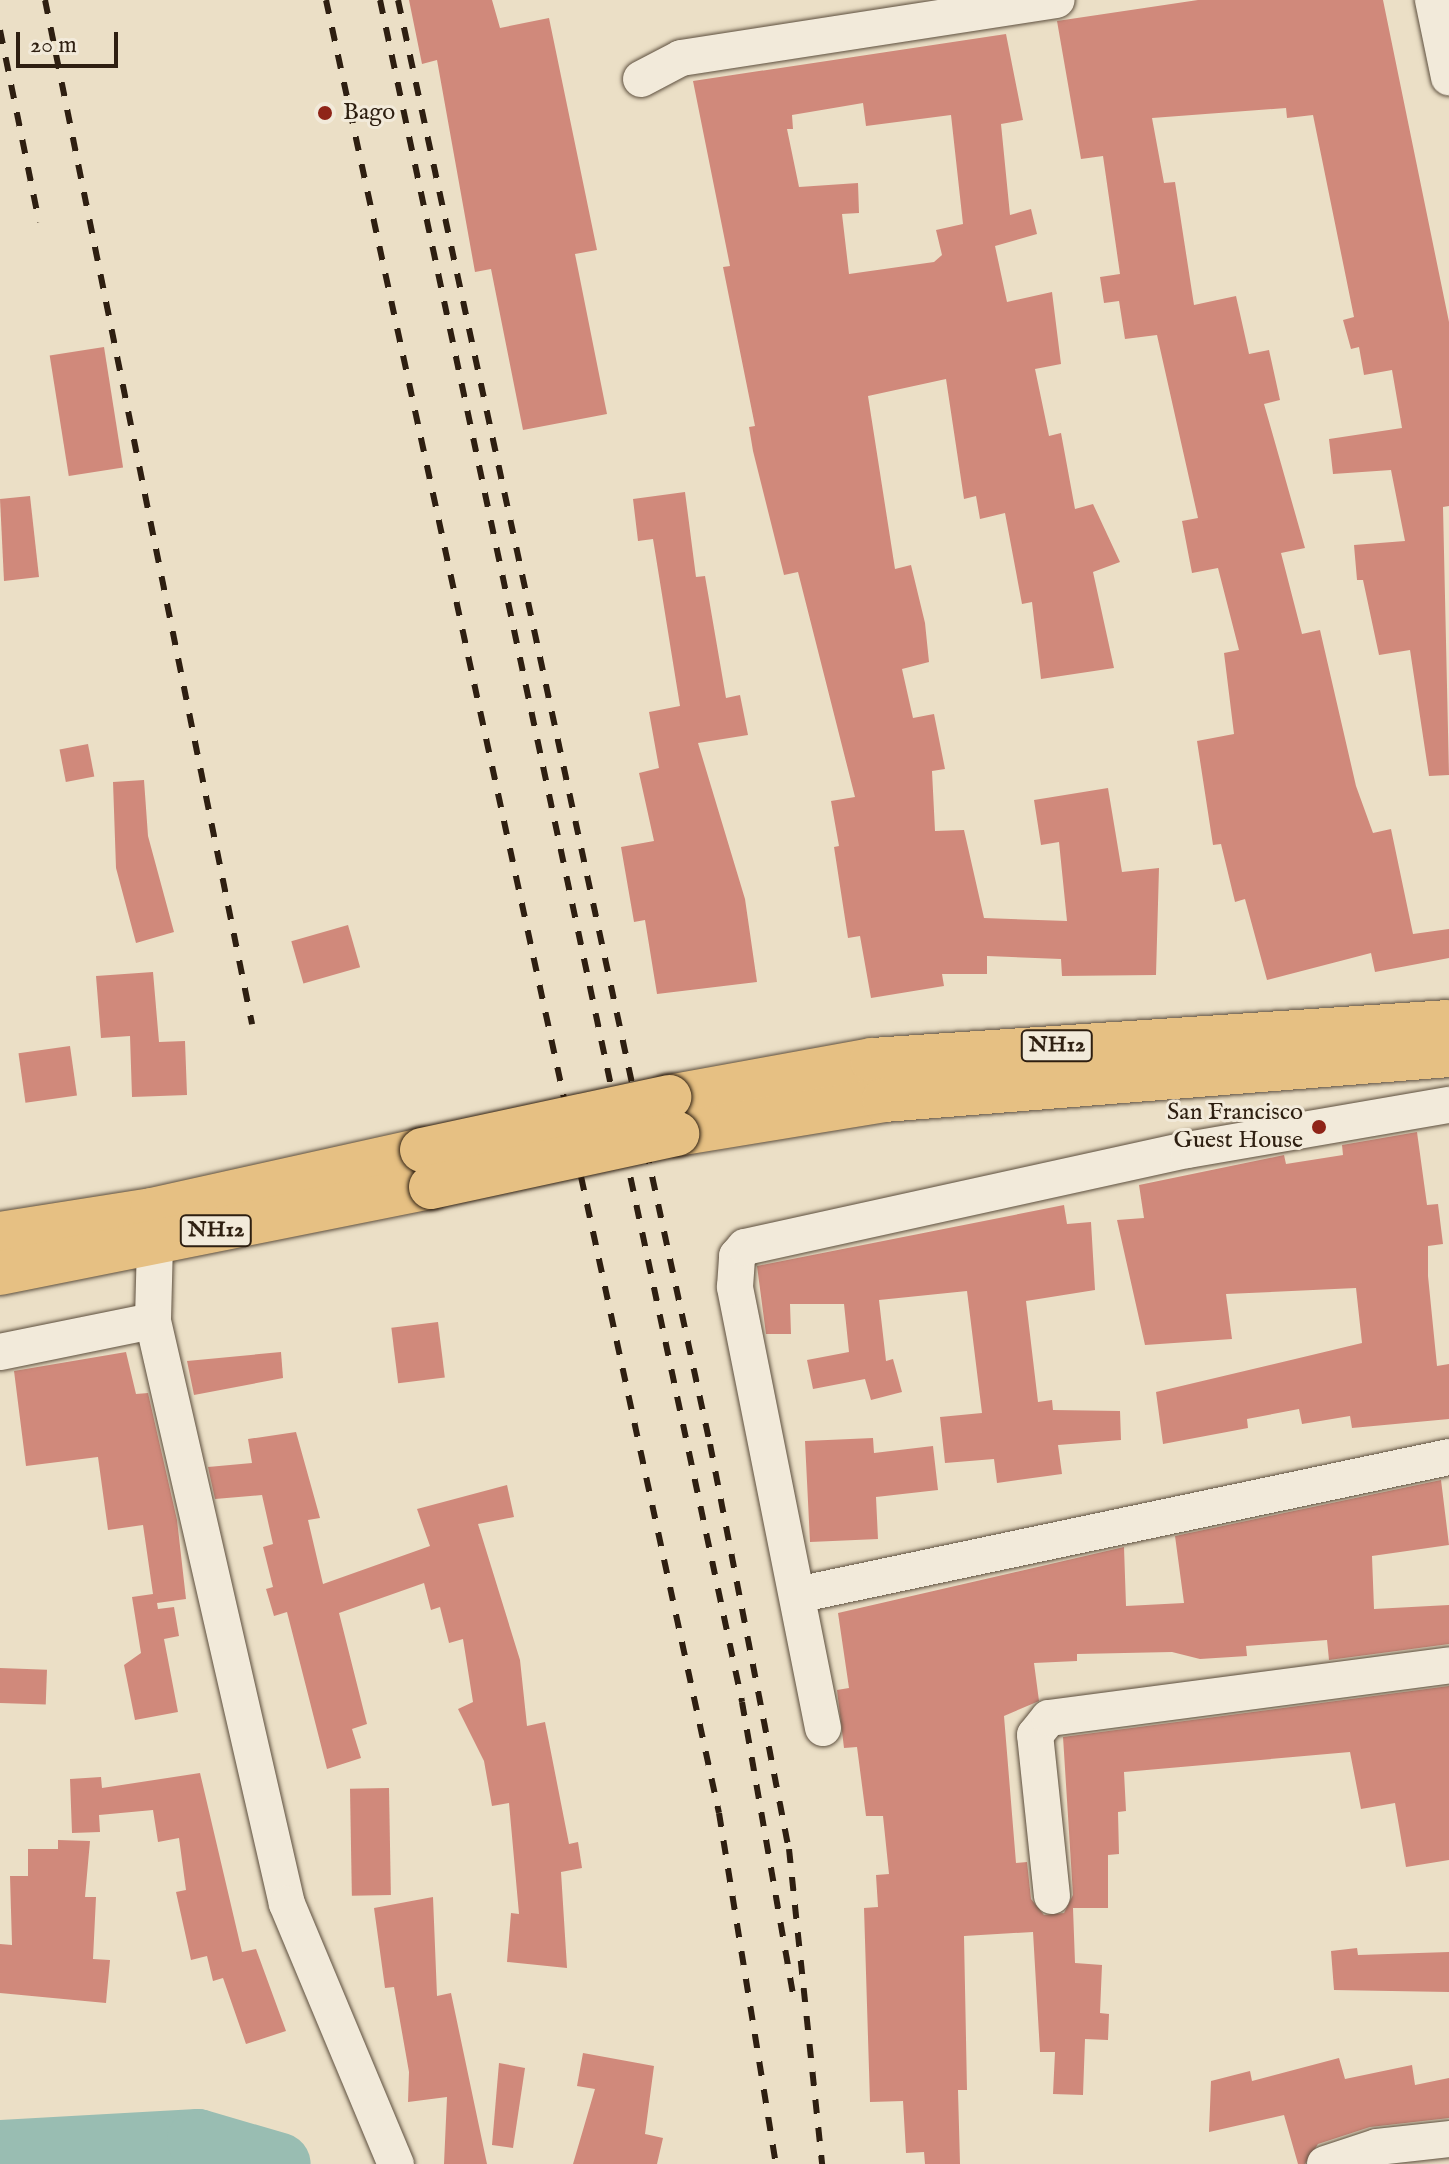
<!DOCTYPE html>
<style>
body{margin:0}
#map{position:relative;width:1449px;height:2164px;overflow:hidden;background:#ebdfc6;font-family:"IM FELL English",serif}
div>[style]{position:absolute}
.river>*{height:62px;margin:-31px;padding:0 31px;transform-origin:31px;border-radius:31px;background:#99bdb2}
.building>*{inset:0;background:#d0897b;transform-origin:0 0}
.roads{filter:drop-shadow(0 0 2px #5d4f3e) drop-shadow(0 0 2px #5d4f3e)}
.minor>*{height:36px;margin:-18px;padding:0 18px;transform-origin:18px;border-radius:18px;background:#f2eada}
.highway>*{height:44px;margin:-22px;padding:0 22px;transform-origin:22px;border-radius:22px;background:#e6c083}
.rail>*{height:6px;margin-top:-3px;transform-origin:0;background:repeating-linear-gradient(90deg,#2e1f11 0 14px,transparent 0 28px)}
.bridges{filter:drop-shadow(0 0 2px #2e1f11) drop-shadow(0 0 2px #2e1f11)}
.highway-bridge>*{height:44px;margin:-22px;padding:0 22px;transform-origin:22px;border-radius:22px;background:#e6c083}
.dots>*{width:22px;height:22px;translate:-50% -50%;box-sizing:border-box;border:4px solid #f2eada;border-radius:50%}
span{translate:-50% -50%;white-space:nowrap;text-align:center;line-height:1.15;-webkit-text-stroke:6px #f2eada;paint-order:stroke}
.shield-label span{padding:2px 6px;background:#f2eada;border:2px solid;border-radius:6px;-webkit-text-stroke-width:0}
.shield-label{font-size:22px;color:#2e1f11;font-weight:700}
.poi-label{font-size:24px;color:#2e1f11}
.left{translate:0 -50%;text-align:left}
.right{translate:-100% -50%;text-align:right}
.scale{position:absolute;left:16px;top:32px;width:102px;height:36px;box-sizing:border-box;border:4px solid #2e1f11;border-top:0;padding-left:10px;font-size:24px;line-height:28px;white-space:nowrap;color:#2e1f11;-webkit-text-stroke:6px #f2eada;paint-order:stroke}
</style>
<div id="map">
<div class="river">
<i style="left:0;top:2151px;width:198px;rotate:-3.2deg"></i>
<i style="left:198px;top:2140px;width:85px;rotate:16.3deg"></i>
</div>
<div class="building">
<i style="clip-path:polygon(409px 0,492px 0,500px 28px,549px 18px,597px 250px,575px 254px,607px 414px,523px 430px,491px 269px,475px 272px,437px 60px,422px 64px)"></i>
<i style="clip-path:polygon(1198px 0,1383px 0,1449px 322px,1449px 506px,1443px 507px,1449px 775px,1429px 776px,1410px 650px,1379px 655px,1363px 580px,1357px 580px,1354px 545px,1405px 541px,1391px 470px,1333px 474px,1329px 439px,1402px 428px,1392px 370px,1364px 375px,1359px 347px,1351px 349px,1343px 320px,1354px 317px,1313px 115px,1287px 118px,1286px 108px,1152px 118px,1164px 183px,1175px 182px,1194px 305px,1236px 296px,1249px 354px,1269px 350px,1280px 400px,1264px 404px,1305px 548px,1281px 553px,1302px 634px,1320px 630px,1356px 786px,1373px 833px,1391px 829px,1413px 934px,1449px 929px,1449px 958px,1375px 972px,1371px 953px,1267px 980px,1245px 899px,1235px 902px,1221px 844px,1213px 845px,1197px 741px,1234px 734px,1224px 653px,1239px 650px,1218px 568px,1192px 573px,1182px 521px,1198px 518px,1157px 335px,1125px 339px,1119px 301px,1104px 303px,1100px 277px,1120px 274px,1103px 156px,1081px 159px,1057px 21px)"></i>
<i style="clip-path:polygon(evenodd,1006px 34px,1023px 120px,1001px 124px,1010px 215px,1031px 209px,1037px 234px,995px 246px,1007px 302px,1052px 292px,1061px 364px,1035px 369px,1049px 436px,1061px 433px,1075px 509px,1093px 504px,1120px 562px,1093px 572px,1114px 668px,1041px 679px,1032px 602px,1022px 604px,1005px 513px,980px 519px,976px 496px,964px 499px,946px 379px,868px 396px,895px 569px,911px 565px,925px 623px,929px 662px,902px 669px,913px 718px,934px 714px,945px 769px,932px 771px,935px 831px,964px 830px,984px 918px,1067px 921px,1059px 842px,1041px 845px,1034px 800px,1108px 788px,1122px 872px,1159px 868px,1156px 975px,1062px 976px,1061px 959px,987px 956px,987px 974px,942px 974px,944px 986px,871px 998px,860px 936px,848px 938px,834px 847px,839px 846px,831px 801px,855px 797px,798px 572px,784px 575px,753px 451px,749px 427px,755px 426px,723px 267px,730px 266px,693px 81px,1006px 34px,863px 103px,866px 126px,951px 115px,963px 224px,936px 230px,942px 255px,934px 262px,849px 274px,842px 214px,859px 213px,858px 183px,799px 187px,787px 129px,793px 129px,792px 115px,863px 103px)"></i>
<i style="left:104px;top:347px;width:122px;height:55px;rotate:81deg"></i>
<i style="clip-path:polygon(685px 492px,696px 577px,705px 576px,726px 698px,740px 695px,748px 735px,698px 743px,745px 899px,757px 982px,657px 994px,645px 920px,634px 922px,621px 847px,654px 841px,639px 773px,659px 768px,649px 712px,680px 706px,653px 539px,638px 541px,633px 499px)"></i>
<i style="clip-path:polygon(30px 496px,39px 577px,4px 581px,0 499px)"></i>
<i style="left:88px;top:744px;width:33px;height:29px;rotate:79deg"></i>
<i style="clip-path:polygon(144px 780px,148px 836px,174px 932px,136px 943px,116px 868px,113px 782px)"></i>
<i style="left:348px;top:925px;width:44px;height:59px;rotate:74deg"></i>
<i style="clip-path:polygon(153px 972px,159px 1042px,185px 1041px,187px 1095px,132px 1097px,130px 1036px,101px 1038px,96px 976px)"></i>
<i style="left:70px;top:1046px;width:50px;height:52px;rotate:82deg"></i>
<i style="clip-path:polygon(1417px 1132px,1427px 1205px,1438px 1204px,1443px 1244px,1428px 1246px,1428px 1276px,1437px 1366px,1449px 1364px,1449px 1419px,1352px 1428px,1350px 1416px,1302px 1424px,1299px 1409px,1247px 1419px,1248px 1428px,1163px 1444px,1156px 1392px,1362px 1343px,1356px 1288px,1226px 1294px,1232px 1339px,1145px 1345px,1117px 1220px,1144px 1218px,1139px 1185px,1284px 1155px,1286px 1164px,1343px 1155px,1342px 1145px)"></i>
<i style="clip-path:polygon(1064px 1205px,1067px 1224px,1091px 1222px,1095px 1290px,1026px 1301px,1038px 1402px,1052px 1400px,1053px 1410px,1120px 1411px,1121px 1440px,1058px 1445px,1062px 1474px,997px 1483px,994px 1459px,945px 1463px,940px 1417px,982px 1413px,967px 1291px,879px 1300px,886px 1361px,893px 1359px,902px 1392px,871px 1400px,865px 1379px,813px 1389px,807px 1360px,849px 1352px,844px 1304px,790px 1304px,791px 1334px,766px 1334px,757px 1266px)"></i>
<i style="left:438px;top:1322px;width:56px;height:47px;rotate:83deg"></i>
<i style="clip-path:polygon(126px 1352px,136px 1394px,148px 1393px,177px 1520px,186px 1599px,157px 1603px,158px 1609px,174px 1607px,179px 1636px,164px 1639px,178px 1712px,135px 1720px,124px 1665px,141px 1653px,132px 1597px,153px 1594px,143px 1525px,108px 1530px,98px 1457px,26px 1466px,14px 1371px)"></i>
<i style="clip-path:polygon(281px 1352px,283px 1378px,194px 1395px,187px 1361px)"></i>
<i style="clip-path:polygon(296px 1432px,320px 1518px,308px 1520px,323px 1584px,430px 1546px,417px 1509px,507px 1485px,514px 1517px,478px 1524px,520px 1660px,527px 1726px,545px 1722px,569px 1844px,578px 1842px,582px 1868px,561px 1872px,567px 1968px,507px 1962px,511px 1913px,519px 1914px,509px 1803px,492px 1806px,484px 1761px,458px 1709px,473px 1702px,463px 1639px,449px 1643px,440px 1607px,431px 1610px,424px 1583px,339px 1613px,367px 1724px,352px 1729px,361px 1758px,327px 1769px,287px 1612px,274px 1616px,266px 1589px,273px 1587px,263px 1547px,273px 1544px,262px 1495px,215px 1499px,208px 1467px,252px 1463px,248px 1439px)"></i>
<i style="clip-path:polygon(873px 1438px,874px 1453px,933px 1446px,938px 1490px,876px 1497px,878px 1539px,810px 1542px,805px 1441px)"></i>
<i style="clip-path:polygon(1441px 1480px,1449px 1545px,1372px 1556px,1374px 1609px,1449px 1605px,1449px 1644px,1329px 1660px,1327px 1640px,1246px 1646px,1247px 1656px,1200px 1659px,1172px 1652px,1077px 1654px,1077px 1661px,1034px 1663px,1039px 1701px,1004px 1716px,1016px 1863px,1027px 1862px,1031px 1899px,1044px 1915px,1064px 1913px,1073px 1895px,1063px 1737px,1449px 1686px,1449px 1860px,1406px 1867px,1395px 1803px,1361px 1809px,1350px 1752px,1124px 1772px,1126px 1811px,1118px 1812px,1119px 1854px,1108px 1855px,1108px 1908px,1073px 1908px,1075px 1963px,1102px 1965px,1100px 2013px,1109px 2014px,1108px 2040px,1085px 2039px,1083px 2095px,1053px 2094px,1055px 2052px,1040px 2052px,1033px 1932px,964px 1936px,967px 2090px,958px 2090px,960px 2164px,925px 2164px,924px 2152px,906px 2153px,903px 2101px,870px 2102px,864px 1908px,878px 1907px,876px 1875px,889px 1874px,883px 1816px,866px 1816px,857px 1747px,844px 1748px,837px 1690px,849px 1688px,838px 1613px,1124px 1547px,1126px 1606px,1184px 1603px,1175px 1536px)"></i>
<i style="left:0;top:1668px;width:47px;height:35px;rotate:2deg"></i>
<i style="clip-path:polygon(200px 1773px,242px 1952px,256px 1949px,286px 2031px,246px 2044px,223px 1978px,213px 1981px,207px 1956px,191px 1960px,176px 1892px,186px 1890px,179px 1838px,158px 1842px,153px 1810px,99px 1815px,100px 1832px,72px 1833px,70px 1779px,101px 1777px,102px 1788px)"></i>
<i style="left:389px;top:1788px;width:107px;height:39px;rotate:89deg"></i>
<i style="clip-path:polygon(58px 1840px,90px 1841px,85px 1897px,96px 1897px,93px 1959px,110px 1960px,106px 2003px,0 1993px,0 1944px,12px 1945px,10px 1876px,28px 1876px,28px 1849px,58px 1849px)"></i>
<i style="clip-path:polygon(433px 1897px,437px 1996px,451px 1993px,487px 2164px,444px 2164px,447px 2097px,408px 2102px,409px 2072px,394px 1987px,385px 1988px,374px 1908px)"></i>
<i style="clip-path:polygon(1357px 1948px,1358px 1955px,1449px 1952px,1449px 1992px,1334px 1990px,1331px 1951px)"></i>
<i style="clip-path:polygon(583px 2053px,654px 2066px,645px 2134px,663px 2138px,657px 2164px,573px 2164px,595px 2089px,577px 2086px)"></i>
<i style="clip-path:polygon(1339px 2058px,1345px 2079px,1412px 2065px,1415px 2085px,1449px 2078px,1449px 2118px,1370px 2127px,1318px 2144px,1305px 2164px,1298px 2164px,1284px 2115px,1209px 2132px,1211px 2081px,1250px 2071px,1252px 2081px)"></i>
<i style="clip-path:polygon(499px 2063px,525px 2068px,513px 2148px,492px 2145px)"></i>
</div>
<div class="roads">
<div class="minor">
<i style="left:1433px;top:0;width:79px;rotate:78.3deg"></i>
<i style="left:641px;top:79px;width:45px;rotate:-27.7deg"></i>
<i style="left:681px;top:58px;width:380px;rotate:-8.8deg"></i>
<i style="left:155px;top:1243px;width:78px;rotate:91.5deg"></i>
<i style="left:153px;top:1321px;width:598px;rotate:77.06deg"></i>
<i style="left:287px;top:1904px;width:282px;rotate:67.3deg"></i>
<i style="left:0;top:1352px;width:156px;rotate:-11.5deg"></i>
<i style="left:797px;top:1595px;width:666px;rotate:-11.95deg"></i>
<i style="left:823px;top:1728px;width:450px;rotate:-101.3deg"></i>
<i style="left:735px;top:1287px;width:31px;rotate:-86deg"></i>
<i style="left:737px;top:1256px;width:12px;rotate:-48deg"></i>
<i style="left:745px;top:1247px;width:453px;rotate:-12.4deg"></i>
<i style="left:1188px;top:1150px;width:265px;rotate:-9.8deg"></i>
<i style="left:1052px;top:1896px;width:162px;rotate:-96deg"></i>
<i style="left:1035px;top:1735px;width:22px;rotate:-51deg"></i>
<i style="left:1049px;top:1718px;width:403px;rotate:-7.5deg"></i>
<i style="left:1325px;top:2164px;width:55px;rotate:-18.1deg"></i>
<i style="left:1377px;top:2147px;width:72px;rotate:-6.3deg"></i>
</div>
<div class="highway">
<i style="left:669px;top:1097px;width:206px;rotate:-10.3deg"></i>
<i style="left:872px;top:1060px;width:578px;rotate:-3.77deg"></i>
<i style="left:677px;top:1134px;width:210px;rotate:-9.3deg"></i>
<i style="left:884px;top:1100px;width:567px;rotate:-4.55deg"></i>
<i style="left:0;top:1234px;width:154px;rotate:-9deg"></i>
<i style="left:152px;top:1210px;width:277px;rotate:-12.5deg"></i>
<i style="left:0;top:1273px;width:439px;rotate:-11.3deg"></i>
</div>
</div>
<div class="rail">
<i style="left:45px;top:0;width:1045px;rotate:78.57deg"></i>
<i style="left:326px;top:0;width:1855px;rotate:77.77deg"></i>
<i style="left:719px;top:1813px;width:356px;rotate:80.8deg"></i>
<i style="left:380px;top:0;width:1740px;rotate:77.99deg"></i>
<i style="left:742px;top:1702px;width:295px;rotate:80.1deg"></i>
<i style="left:398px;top:0;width:1477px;rotate:77.81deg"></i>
<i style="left:710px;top:1444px;width:413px;rotate:79deg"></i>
<i style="left:789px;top:1849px;width:317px;rotate:84deg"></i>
<i style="left:0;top:30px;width:196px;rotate:78.5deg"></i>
</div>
<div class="bridges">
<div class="highway-bridge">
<i style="left:422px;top:1150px;width:253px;rotate:-12.1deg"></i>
<i style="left:431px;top:1187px;width:252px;rotate:-12.2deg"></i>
</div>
</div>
<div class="dots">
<i style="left:325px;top:113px;background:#8f2418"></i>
<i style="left:1319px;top:1127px;background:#8f2418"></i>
</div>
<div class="shield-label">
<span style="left:1057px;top:1046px">NH12</span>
<span style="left:216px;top:1231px">NH12</span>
</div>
<div class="poi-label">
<span class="left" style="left:343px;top:113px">Bago</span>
<span class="right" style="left:1303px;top:1127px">San Francisco<br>Guest House</span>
</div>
<div class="scale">20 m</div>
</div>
